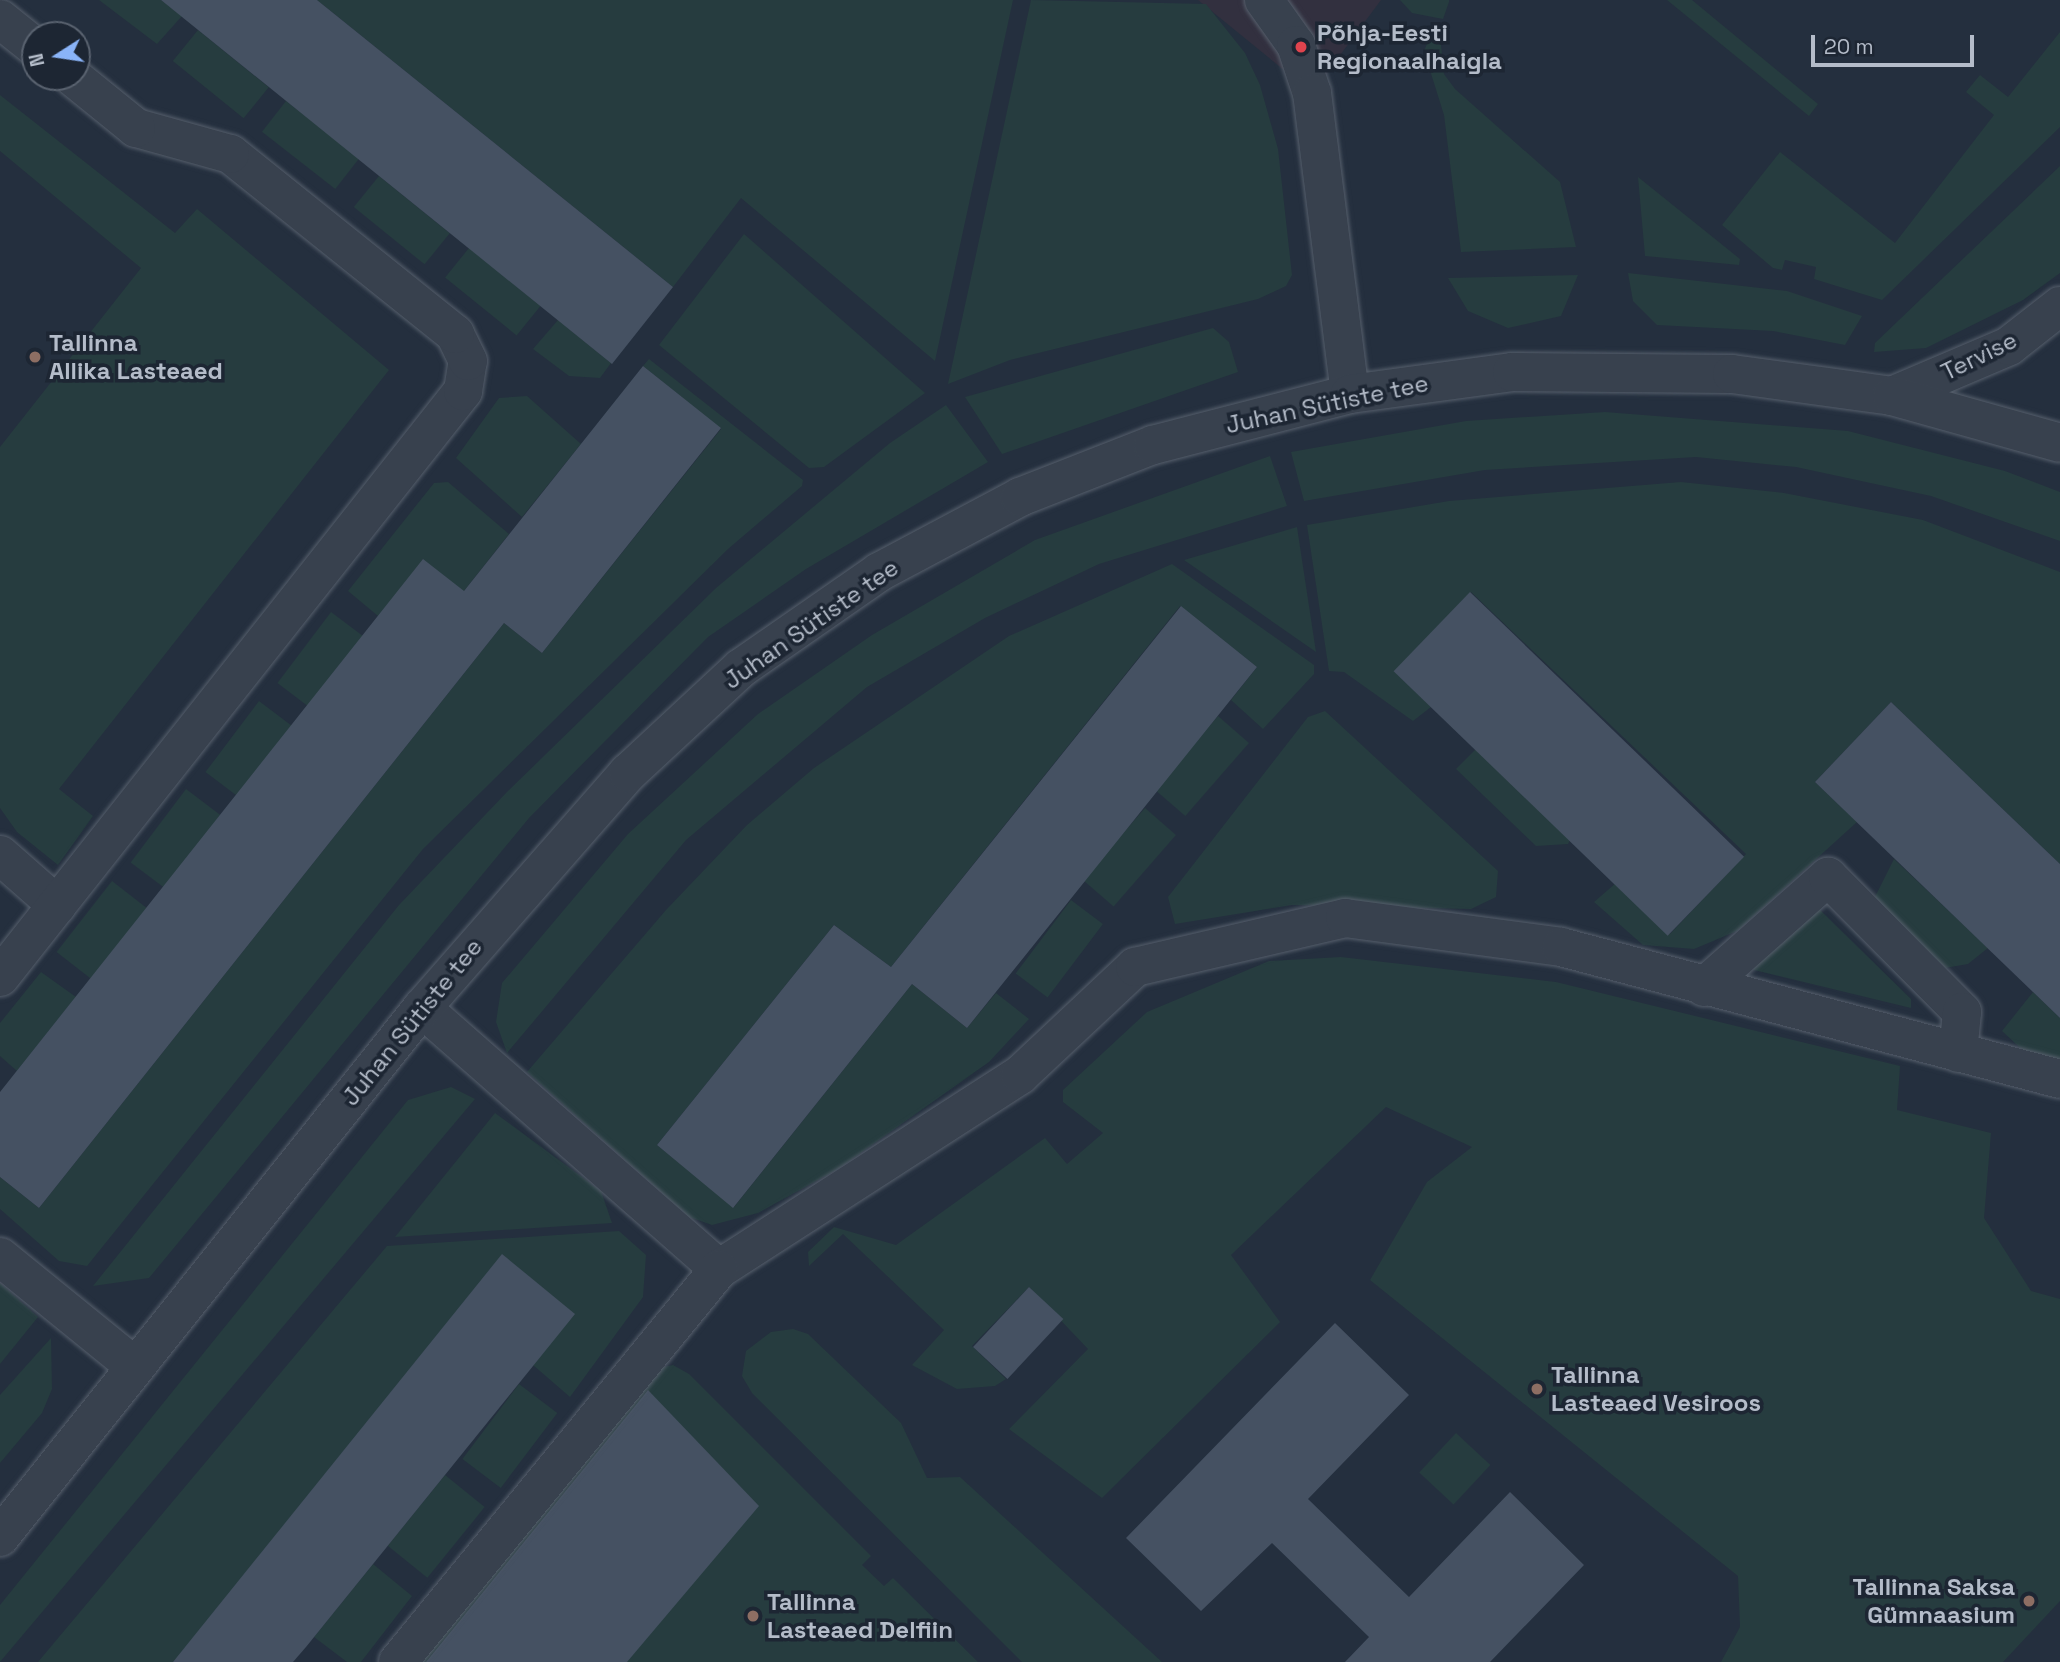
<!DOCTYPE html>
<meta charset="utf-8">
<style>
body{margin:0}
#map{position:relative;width:2060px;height:1662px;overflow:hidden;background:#242f3e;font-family:"Space Grotesk",sans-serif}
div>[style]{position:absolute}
.medical>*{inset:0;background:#32303f}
.green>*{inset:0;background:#263c3f;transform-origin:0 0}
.building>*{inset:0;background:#455162;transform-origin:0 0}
.roads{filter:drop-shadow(0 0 2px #565f6c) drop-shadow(0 0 2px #565f6c)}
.minor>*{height:38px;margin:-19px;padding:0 19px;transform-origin:19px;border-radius:19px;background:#38414e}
.tertiary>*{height:38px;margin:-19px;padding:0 19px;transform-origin:19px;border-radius:19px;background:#38414e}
.dots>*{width:19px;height:19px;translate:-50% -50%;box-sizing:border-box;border:4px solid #1d2633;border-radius:50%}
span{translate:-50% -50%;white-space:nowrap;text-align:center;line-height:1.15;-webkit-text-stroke:7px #1d2633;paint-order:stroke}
.poi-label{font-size:24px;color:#b4bcc9;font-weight:700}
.left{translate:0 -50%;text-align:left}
.right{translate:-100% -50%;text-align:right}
.street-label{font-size:24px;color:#b4bcc9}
.north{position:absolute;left:21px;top:21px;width:70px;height:70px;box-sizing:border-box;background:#1d2633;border:2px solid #59626f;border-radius:50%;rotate:258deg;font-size:19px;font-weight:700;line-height:28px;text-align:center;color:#b4bcc9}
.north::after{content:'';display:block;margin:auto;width:24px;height:32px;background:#8ab4f8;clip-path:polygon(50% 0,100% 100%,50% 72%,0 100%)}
.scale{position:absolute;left:1811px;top:35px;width:163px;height:32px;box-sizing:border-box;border:4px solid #b4bcc9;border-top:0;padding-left:9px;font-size:21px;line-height:24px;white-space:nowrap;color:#b4bcc9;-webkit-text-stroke:5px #1d2633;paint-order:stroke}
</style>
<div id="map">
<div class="medical">
<i style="clip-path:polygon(1198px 0,1381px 0,1312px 93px)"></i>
</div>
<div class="green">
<i style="clip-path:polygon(99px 0,161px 0,182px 16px,157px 44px)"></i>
<i style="clip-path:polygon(317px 0,1013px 0,935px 361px,741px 198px,673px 287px)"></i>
<i style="clip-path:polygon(1031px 0,1206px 4px,1245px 53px,1260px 85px,1278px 149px,1292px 275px,1286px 286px,1258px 299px,1010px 360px,948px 384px)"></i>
<i style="clip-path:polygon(1400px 0,1449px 0,1449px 2px,1443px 19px,1412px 13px)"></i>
<i style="clip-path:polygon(1667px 0,1692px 0,1818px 104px,1809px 116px)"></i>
<i style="left:198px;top:30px;width:91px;height:40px;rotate:39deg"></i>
<i style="clip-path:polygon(2060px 32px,2060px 127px,1882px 300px,1814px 279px,1816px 267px,1785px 260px,1782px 270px,1773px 268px,1722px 225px,1780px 152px,1895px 243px,1994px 115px,1966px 92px,1980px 75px,2008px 97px)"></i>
<i style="clip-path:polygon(1431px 34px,1440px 35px,1444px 74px,1455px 89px,1560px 182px,1576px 247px,1461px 252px,1444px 115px,1424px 51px)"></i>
<i style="clip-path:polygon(0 95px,175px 233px,197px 209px,389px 370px,59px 789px,93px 816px,58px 865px,17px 832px,0 808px,0 447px,141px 268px,0 151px)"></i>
<i style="left:286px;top:101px;width:93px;height:39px;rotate:38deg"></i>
<i style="clip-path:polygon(2060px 166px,2060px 273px,2023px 300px,1926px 348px,1874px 352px,1875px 343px)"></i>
<i style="left:379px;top:176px;width:91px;height:40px;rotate:39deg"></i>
<i style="clip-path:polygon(1638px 177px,1740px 259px,1739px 265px,1645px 256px)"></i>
<i style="clip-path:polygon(744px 234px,925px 393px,824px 467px,809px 468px,659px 345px)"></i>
<i style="left:469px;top:248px;width:92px;height:38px;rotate:39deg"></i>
<i style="clip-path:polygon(1628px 273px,1787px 291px,1862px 316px,1845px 345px,1773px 331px,1657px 325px,1633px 301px)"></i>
<i style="clip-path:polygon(1578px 275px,1561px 316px,1508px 328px,1468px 311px,1448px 278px)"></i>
<i style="clip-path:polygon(558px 320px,611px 363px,600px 378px,569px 376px,533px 349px)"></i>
<i style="clip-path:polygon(1213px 328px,1229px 342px,1238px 372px,1002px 454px,965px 397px)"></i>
<i style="clip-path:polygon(649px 359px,803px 480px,802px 486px,728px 549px,423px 849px,87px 1266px,59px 1261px,0 1209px,0 1177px,39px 1208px,504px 623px,542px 653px,721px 429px,643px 366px)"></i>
<i style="clip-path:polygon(527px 396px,581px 444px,522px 517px,456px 458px,499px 398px)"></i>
<i style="clip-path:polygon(946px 405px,988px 462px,806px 569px,708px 637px,529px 818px,149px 1278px,93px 1286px,399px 905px,506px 793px,716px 588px,890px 443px)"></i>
<i style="clip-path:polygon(1605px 412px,1848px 431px,2005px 471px,2060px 492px,2060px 541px,1931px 496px,1796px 467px,1696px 457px,1485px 470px,1304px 501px,1291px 452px,1466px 421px)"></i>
<i style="clip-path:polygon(1270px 456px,1287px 506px,1099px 564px,985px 618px,867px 687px,686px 840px,507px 1053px,496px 1022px,502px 983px,628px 834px,758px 714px,872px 635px,1035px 540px)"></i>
<i style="clip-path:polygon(448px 482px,509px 534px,464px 591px,378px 616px,348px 591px,434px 483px)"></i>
<i style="clip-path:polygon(1681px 482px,1784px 493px,1923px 520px,2060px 572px,2060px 864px,1891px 702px,1815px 782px,1857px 822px,1737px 931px,1694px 949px,1643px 945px,1594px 902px,1616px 883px,1670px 934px,1746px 854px,1471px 592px,1395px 672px,1431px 707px,1413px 721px,1344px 672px,1329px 671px,1307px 525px,1449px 501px)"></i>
<i style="clip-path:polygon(1297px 527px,1316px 652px,1184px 560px)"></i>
<i style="clip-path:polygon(1172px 564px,1314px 665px,1314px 674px,1263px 729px,1231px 700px,1257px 667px,1180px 606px,891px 967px,834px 925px,657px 1145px,734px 1207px,912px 984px,967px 1028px,996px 993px,1029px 1019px,989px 1062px,838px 1169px,758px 1213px,712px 1225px,689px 1217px,527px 1072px,666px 910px,747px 825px,814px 768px,1009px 636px)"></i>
<i style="left:331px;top:612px;width:40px;height:89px;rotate:37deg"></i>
<i style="left:259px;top:701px;width:41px;height:89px;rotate:37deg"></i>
<i style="clip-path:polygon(1325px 711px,1498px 871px,1496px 897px,1471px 909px,1292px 905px,1175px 924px,1168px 897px,1308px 717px)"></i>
<i style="left:1218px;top:716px;width:41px;height:97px;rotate:41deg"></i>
<i style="clip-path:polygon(1476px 749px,1570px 840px,1568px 844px,1536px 846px,1456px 769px)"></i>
<i style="left:186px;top:789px;width:43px;height:92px;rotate:37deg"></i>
<i style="left:1145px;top:808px;width:41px;height:95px;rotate:41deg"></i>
<i style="clip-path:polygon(1894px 859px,1988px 948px,1968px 964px,1945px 968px,1873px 901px)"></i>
<i style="left:112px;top:881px;width:44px;height:90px;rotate:38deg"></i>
<i style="left:1071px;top:900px;width:40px;height:92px;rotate:37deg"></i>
<i style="clip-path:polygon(1817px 907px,1911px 999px,1911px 1008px,1754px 970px,1751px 962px)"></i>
<i style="clip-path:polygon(1341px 957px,1556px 982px,1900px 1066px,1897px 1110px,1991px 1133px,1984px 1218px,2031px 1291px,2060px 1299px,2060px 1601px,2003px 1662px,1721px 1662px,1740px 1627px,1738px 1576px,1370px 1280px,1427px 1182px,1472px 1147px,1386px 1107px,1231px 1255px,1280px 1322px,1102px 1498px,1009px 1429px,1088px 1349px,1029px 1287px,972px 1346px,1006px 1379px,995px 1386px,957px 1389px,912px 1365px,944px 1330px,843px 1234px,809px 1266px,808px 1252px,834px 1227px,896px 1245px,1045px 1138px,1067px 1164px,1103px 1133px,1063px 1102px,1063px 1090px,1147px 1012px,1269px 961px)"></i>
<i style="clip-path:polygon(41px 972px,76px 997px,17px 1071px,0 1056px,0 1023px)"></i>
<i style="clip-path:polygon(2033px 992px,2060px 1018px,2060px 1064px,2031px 1058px,2002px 1031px)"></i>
<i style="clip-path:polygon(451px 1087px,475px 1099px,0 1662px,0 1605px,408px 1100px)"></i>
<i style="clip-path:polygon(495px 1113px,601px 1191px,612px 1223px,395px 1237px)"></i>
<i style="clip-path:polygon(619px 1231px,646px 1255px,643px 1297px,570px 1397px,533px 1365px,173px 1662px,38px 1662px,387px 1246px)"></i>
<i style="clip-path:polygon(0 1283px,38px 1317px,0 1364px)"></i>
<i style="clip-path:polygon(793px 1329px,808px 1334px,901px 1423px,927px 1478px,960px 1477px,1162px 1662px,1022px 1662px,752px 1393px,742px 1376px,746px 1351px,771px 1332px)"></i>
<i style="clip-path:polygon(51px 1338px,52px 1389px,42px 1413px,0 1463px,0 1395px)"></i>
<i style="clip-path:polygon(673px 1365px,689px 1374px,871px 1556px,862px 1565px,884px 1586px,893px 1578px,978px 1662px,411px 1662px,650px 1370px)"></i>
<i style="left:519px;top:1384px;width:48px;height:94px;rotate:37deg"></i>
<i style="left:1456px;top:1433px;width:47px;height:54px;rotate:43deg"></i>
<i style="left:445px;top:1475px;width:51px;height:91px;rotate:39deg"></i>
<i style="clip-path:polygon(373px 1564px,412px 1596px,361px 1662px,347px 1662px,314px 1637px)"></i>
</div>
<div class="building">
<i style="clip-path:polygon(161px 0,317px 0,673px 287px,612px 364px)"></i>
<i style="clip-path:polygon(643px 366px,721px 428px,542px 653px,504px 623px,39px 1208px,0 1177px,0 1092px,423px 559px,464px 591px)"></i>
<i style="left:1470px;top:592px;width:381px;height:110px;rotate:44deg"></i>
<i style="clip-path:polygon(1181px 606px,1257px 667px,967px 1028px,912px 984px,733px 1208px,657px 1145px,834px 925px,891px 967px)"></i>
<i style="clip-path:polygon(1891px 702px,2060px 864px,2060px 1018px,1815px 782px)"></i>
<i style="clip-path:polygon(502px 1254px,575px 1314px,306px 1647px,293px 1662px,173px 1662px)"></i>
<i style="left:1029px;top:1287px;width:47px;height:82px;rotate:43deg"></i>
<i style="clip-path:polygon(1335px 1323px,1409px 1395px,1308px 1499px,1409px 1597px,1510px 1492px,1584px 1565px,1490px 1662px,1345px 1662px,1369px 1637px,1272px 1543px,1201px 1611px,1126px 1538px)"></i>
<i style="clip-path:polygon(648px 1390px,759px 1506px,627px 1662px,426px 1662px)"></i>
</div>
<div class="roads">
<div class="minor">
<i style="left:1264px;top:0;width:55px;rotate:54.6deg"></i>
<i style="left:1296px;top:45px;width:51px;rotate:71.6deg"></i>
<i style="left:1312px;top:93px;width:303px;rotate:82.8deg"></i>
<i style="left:0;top:19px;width:45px;rotate:38.7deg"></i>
<i style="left:0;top:855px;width:76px;rotate:41.3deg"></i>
<i style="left:0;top:977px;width:747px;rotate:-51.69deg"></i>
<i style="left:463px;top:391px;width:30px;rotate:-81deg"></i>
<i style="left:468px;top:361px;width:30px;rotate:-116deg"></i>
<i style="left:455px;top:334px;width:288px;rotate:-141.3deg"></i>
<i style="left:230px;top:154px;width:98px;rotate:-164.5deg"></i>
<i style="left:136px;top:128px;width:81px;rotate:-141deg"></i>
<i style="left:1704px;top:987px;width:166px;rotate:-41.6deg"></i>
<i style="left:1828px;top:877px;width:190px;rotate:45.2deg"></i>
<i style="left:1962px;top:1012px;width:41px;rotate:95.6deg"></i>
<i style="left:422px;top:1008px;width:395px;rotate:41.3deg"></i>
<i style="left:719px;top:1269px;width:358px;rotate:-32.8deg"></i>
<i style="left:1020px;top:1075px;width:158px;rotate:-43.2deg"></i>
<i style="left:1135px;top:967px;width:216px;rotate:-13.1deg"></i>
<i style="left:1345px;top:918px;width:218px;rotate:7.6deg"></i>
<i style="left:1561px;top:947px;width:516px;rotate:14.82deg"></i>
<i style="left:0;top:1257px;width:173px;rotate:39.1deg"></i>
<i style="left:398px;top:1662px;width:507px;rotate:-50.76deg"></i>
</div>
<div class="tertiary">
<i style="left:1892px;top:396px;width:127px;rotate:-23.1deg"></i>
<i style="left:2009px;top:346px;width:65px;rotate:-38.1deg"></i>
<i style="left:0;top:1537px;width:677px;rotate:-51.42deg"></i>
<i style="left:422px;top:1008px;width:313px;rotate:-48.8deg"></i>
<i style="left:628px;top:773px;width:154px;rotate:-42.9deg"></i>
<i style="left:741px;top:668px;width:168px;rotate:-34.8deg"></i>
<i style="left:879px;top:572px;width:160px;rotate:-28deg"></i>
<i style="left:1020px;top:497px;width:143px;rotate:-21.4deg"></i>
<i style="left:1153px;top:445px;width:203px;rotate:-14.5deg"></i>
<i style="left:1350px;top:394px;width:163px;rotate:-7.7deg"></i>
<i style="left:1512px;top:372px;width:220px;rotate:0.5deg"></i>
<i style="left:1732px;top:374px;width:162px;rotate:7.8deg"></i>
<i style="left:1892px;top:396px;width:174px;rotate:15.6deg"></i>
</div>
</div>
<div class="dots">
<i style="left:1301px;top:47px;background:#e0444e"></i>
<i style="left:35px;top:357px;background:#8d6e63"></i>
<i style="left:1537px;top:1389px;background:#8d6e63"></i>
<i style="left:2029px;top:1601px;background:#8d6e63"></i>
<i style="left:753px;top:1616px;background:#8d6e63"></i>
</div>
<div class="poi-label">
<span class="left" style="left:1317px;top:47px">Põhja-Eesti<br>Regionaalhaigla</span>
<span class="left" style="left:49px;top:357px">Tallinna<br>Allika Lasteaed</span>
<span class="left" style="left:1551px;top:1389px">Tallinna<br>Lasteaed Vesiroos</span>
<span class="right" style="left:2015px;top:1601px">Tallinna Saksa<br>Gümnaasium</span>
<span class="left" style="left:767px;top:1616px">Tallinna<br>Lasteaed Delfiin</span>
</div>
<div class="street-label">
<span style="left:1979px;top:356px;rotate:-26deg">Tervise</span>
<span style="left:1327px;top:404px;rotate:-12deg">Juhan Sütiste tee</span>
<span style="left:811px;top:624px;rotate:-35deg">Juhan Sütiste tee</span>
<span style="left:412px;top:1022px;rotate:-51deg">Juhan Sütiste tee</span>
</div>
<div class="north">N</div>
<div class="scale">20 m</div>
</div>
